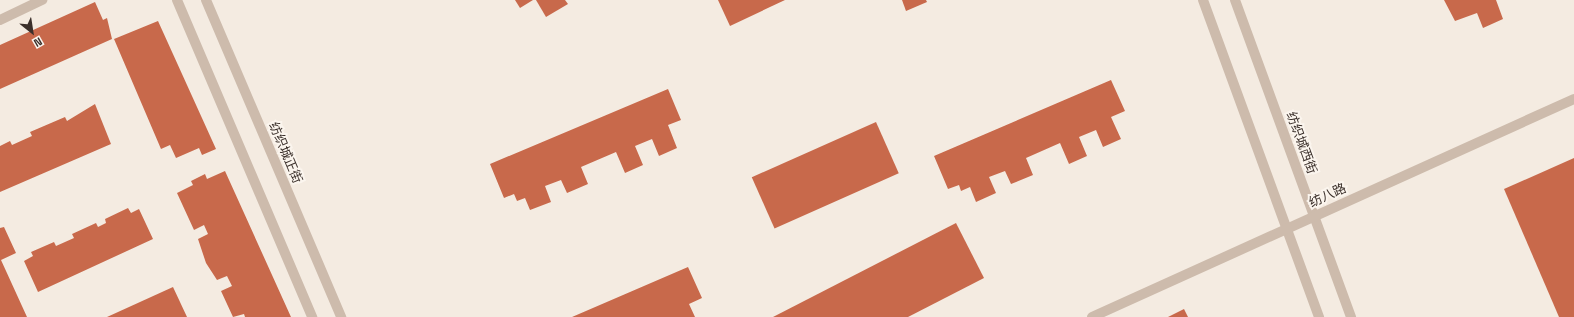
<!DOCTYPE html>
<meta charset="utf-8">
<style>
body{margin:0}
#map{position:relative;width:1574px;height:317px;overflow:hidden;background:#f4ebe1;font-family:"Space Grotesk","Noto Sans SC",sans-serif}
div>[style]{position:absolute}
.building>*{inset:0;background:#c8694b;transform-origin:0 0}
.minor>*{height:10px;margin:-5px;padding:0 5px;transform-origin:5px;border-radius:5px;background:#cdbbac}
span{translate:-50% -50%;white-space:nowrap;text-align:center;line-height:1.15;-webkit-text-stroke:4px #fbf5ee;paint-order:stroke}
.street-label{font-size:13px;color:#3b302b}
.north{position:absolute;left:12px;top:12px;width:40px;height:40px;-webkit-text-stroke:3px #fbf5ee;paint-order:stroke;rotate:150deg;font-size:11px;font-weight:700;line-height:16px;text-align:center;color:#3b302b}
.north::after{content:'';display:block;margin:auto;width:14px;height:18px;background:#3b302b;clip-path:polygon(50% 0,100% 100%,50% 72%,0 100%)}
</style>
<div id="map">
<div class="building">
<i style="clip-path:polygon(515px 0,533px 0,520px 8px)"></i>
<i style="clip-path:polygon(536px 0,565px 0,568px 4px,546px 17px)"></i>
<i style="clip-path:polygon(718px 0,785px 0,730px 26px)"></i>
<i style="clip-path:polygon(902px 0,926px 0,927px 2px,906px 11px)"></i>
<i style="clip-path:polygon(1444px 0,1496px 0,1503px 19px,1483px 28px,1477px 13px,1455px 21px)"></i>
<i style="clip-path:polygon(95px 2px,103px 20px,107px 18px,112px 39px,0 89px,0 45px)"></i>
<i style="clip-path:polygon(158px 21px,216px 149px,202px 155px,199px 148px,176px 158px,170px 145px,161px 149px,114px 39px)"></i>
<i style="clip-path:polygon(1111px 80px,1125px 111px,1111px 117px,1121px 139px,1103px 147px,1096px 130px,1079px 137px,1087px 156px,1069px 164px,1060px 143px,1026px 158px,1033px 175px,1011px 184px,1005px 171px,989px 177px,996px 193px,976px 202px,970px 187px,961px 191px,959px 185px,948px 189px,934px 156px)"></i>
<i style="clip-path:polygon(668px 89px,681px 120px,668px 125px,677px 148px,659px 156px,652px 139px,635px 146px,643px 165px,625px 173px,616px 152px,581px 167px,588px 184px,567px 193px,561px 180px,545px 186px,551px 202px,530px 210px,525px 198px,517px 201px,514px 194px,504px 198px,490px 164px)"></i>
<i style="clip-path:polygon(95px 104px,111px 144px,0 192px,0 146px,10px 141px,12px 145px,32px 136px,30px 132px,65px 117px,67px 121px)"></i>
<i style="left:876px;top:122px;width:56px;height:136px;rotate:66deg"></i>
<i style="clip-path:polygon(1574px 158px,1574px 317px,1559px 317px,1504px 189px)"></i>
<i style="clip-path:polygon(225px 171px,291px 317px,245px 317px,244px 314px,233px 317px,221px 291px,232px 286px,227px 276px,217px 280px,206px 263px,198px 239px,208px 234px,204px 225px,194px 230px,177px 193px,193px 185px,191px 181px,205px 174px,207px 179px)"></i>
<i style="clip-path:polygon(128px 208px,131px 213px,139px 209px,153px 239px,38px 292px,24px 261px,33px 256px,31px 252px,54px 242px,56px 246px,74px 238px,72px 234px,96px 223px,98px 227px,106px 223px,105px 219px)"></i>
<i style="clip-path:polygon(956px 223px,984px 278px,908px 317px,773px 317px)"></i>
<i style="clip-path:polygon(4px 227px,16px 253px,1px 260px,27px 317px,0 317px,0 228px)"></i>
<i style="clip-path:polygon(688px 267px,702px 298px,689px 304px,695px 317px,572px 317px)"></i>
<i style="clip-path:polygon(173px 287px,187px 317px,107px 317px)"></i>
<i style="clip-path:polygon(1184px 309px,1188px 317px,1168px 317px)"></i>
</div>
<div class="minor">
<i style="left:177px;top:0;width:345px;rotate:66.9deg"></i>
<i style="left:206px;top:0;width:345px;rotate:66.9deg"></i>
<i style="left:1203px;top:0;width:338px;rotate:69.9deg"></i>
<i style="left:1235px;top:0;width:338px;rotate:69.9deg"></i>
<i style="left:0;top:20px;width:47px;rotate:-25.5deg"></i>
<i style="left:1092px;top:317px;width:529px;rotate:-24.34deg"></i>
</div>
<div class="street-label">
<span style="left:1301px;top:143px;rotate:70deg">纺织城西街</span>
<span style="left:285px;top:153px;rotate:67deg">纺织城正街</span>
<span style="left:1328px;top:196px;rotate:-24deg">纺八路</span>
</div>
<div class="north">N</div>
</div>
